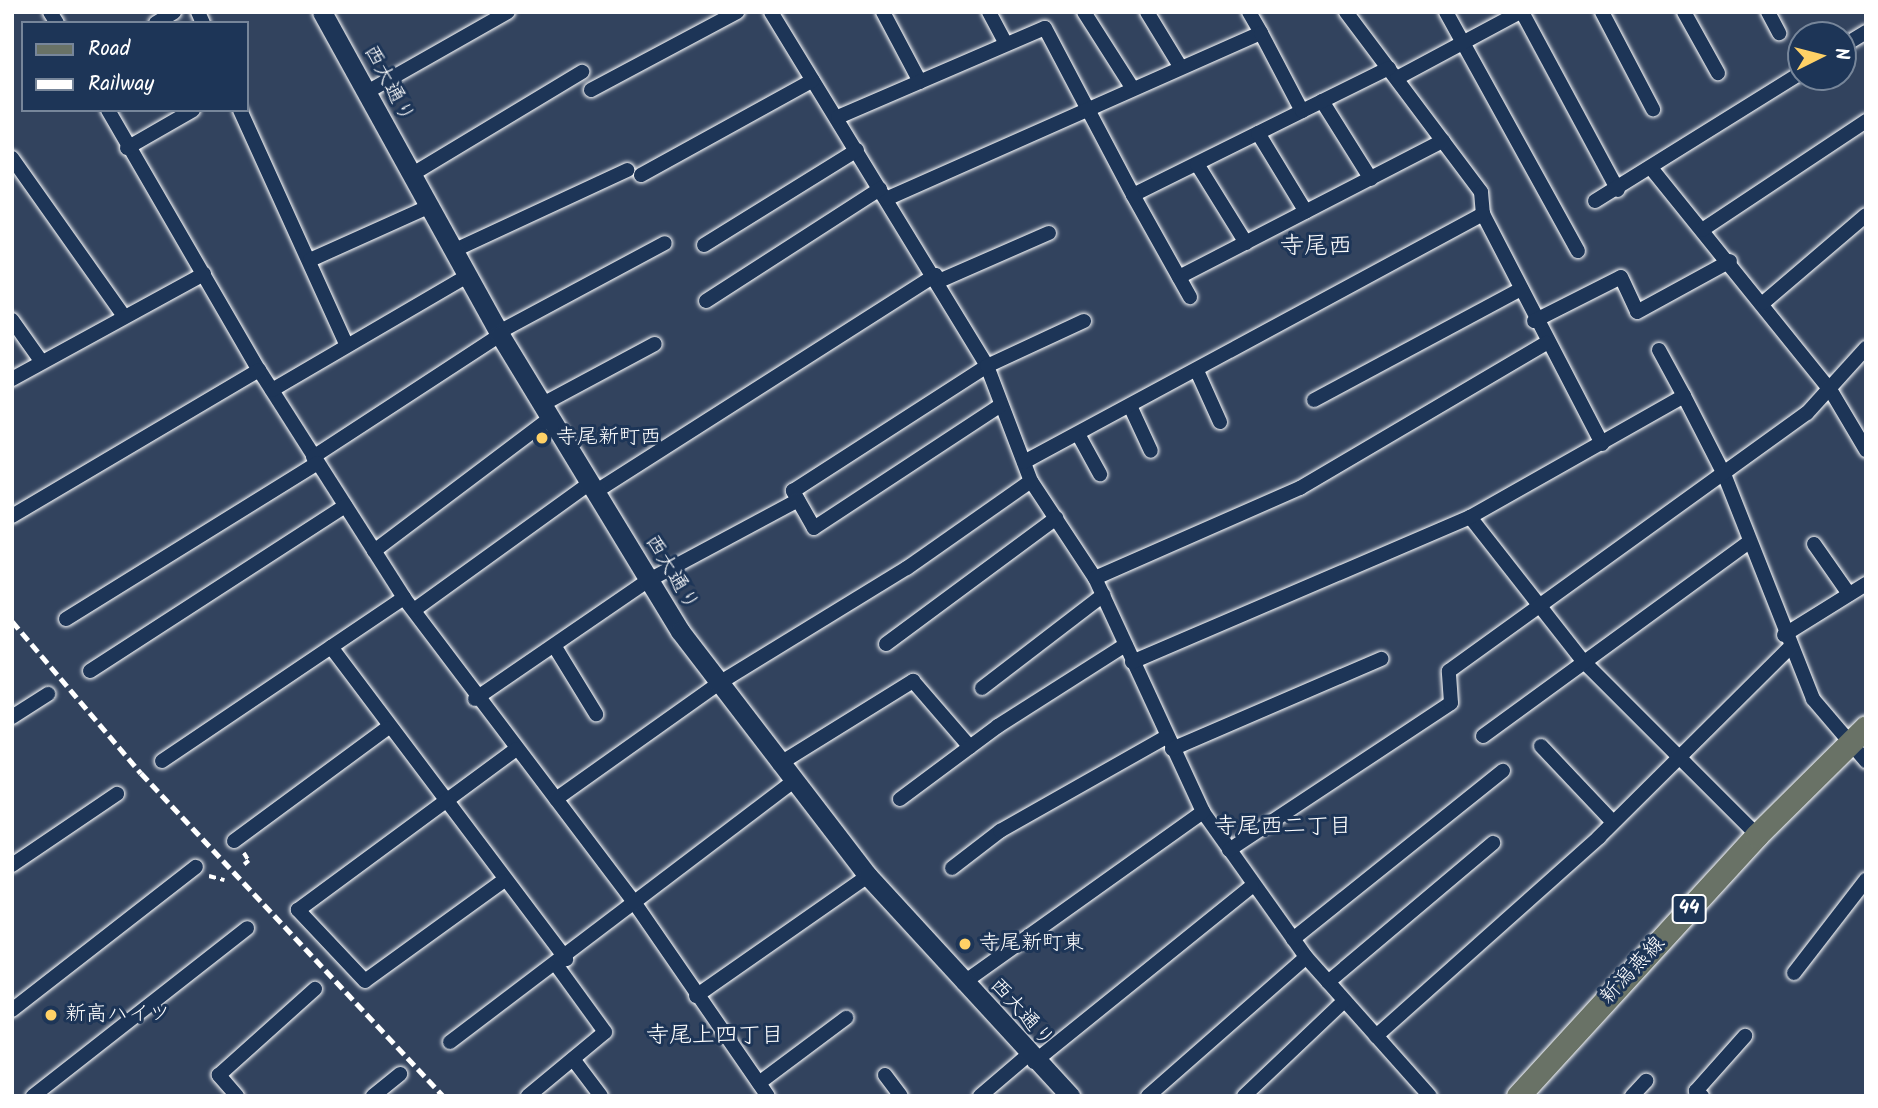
<!DOCTYPE html>
<meta charset="utf-8">
<style>
body{margin:0}
#map{position:relative;width:1878px;height:1108px;overflow:hidden;background:#32435e;font-family:Kalam,"Klee One",sans-serif}
div>[style]{position:absolute}
.path>*{height:3.5px;margin-top:-1.75px;transform-origin:0;background:repeating-linear-gradient(90deg,#fff 0 7px,transparent 0 12px)}
.roads{filter:drop-shadow(0 0 2px #fff) drop-shadow(0 0 2px #fff)}
.street>*{height:14px;margin:-7px;padding:0 7px;transform-origin:7px;border-radius:7px;background:#1d3557}
.secondary>*{height:19px;margin:-9.5px;padding:0 9.5px;transform-origin:9.5px;border-radius:9.5px;background:#1d3557}
.primary>*{height:23px;margin:-11.5px;padding:0 11.5px;transform-origin:11.5px;border-radius:11.5px;background:#697266}
.rail>*{height:5px;margin-top:-2.5px;transform-origin:0;background:repeating-linear-gradient(90deg,#fff 0 10px,transparent 0 15px)}
.dots>*{width:19px;height:19px;translate:-50% -50%;box-sizing:border-box;border:4px solid #1d3557;border-radius:50%}
span{translate:-50% -50%;white-space:nowrap;text-align:center;line-height:1.15;-webkit-text-stroke:6px #1d3557;paint-order:stroke}
.shield-label span{padding:2px 5px;background:#1d3557;border:2px solid;border-radius:5px;-webkit-text-stroke-width:0}
.shield-label{font-size:19px;color:#fff;font-weight:700}
.street-label{font-size:21px;color:#fff}
.poi-label{font-size:21px;color:#fff}
.left{translate:0 -50%;text-align:left}
.neighbourhood-label{font-size:23px;color:#fff}
.quarter-label{font-size:24px;color:#fff}
.frame{position:absolute;inset:0;border:14px solid #fff;pointer-events:none}
.legend{position:absolute;left:21px;top:21px;width:228px;height:91px;box-sizing:border-box;background:#1d3557;border:2px solid #77869a;margin:0;padding:9px 12px;list-style:none;font-size:21px;color:#fff}
.legend li{display:flex;align-items:center;gap:14px;height:35px}
.legend b{width:35px;border:2px solid #77869a}
.north{position:absolute;left:1787px;top:21px;width:70px;height:70px;box-sizing:border-box;background:#1d3557;border:2px solid #77869a;border-radius:50%;rotate:84deg;font-size:19px;font-weight:700;line-height:28px;text-align:center;color:#fff}
.north::after{content:'';display:block;margin:auto;width:24px;height:32px;background:#ffd166;clip-path:polygon(50% 0,100% 100%,50% 72%,0 100%)}
</style>
<div id="map">
<div class="path">
<i style="left:244px;top:853px;width:9px;rotate:58deg"></i>
<i style="left:249px;top:861px;width:6px;rotate:141deg"></i>
<i style="left:209px;top:876px;width:16px;rotate:15deg"></i>
</div>
<div class="roads">
<div class="street">
<i style="left:50px;top:12px;width:13px;rotate:58deg"></i>
<i style="left:198px;top:12px;width:12px;rotate:66deg"></i>
<i style="left:771px;top:12px;width:415px;rotate:58.6deg"></i>
<i style="left:987px;top:366px;width:123px;rotate:69.1deg"></i>
<i style="left:1031px;top:481px;width:116px;rotate:56.6deg"></i>
<i style="left:1095px;top:578px;width:258px;rotate:65.2deg"></i>
<i style="left:1203px;top:812px;width:178px;rotate:54.6deg"></i>
<i style="left:1306px;top:957px;width:186px;rotate:48.3deg"></i>
<i style="left:883px;top:12px;width:79px;rotate:62.1deg"></i>
<i style="left:989px;top:12px;width:36px;rotate:62deg"></i>
<i style="left:1084px;top:12px;width:91px;rotate:57.5deg"></i>
<i style="left:1147px;top:12px;width:63px;rotate:58.6deg"></i>
<i style="left:1249px;top:12px;width:24px;rotate:60deg"></i>
<i style="left:1346px;top:12px;width:225px;rotate:53.1deg"></i>
<i style="left:1481px;top:192px;width:22px;rotate:85deg"></i>
<i style="left:1483px;top:214px;width:259px;rotate:62.6deg"></i>
<i style="left:1446px;top:12px;width:273px;rotate:61.1deg"></i>
<i style="left:1522px;top:12px;width:202px;rotate:61.7deg"></i>
<i style="left:1602px;top:12px;width:110px;rotate:62.3deg"></i>
<i style="left:1684px;top:12px;width:70px;rotate:60.9deg"></i>
<i style="left:1768px;top:12px;width:24px;rotate:62deg"></i>
<i style="left:156px;top:23px;width:21px;rotate:-31deg"></i>
<i style="left:1843px;top:46px;width:27px;rotate:-31deg"></i>
<i style="left:1397px;top:78px;width:140px;rotate:-28.2deg"></i>
<i style="left:591px;top:90px;width:166px;rotate:-28.1deg"></i>
<i style="left:367px;top:92px;width:162px;rotate:-29.6deg"></i>
<i style="left:1322px;top:101px;width:92px;rotate:57.9deg"></i>
<i style="left:108px;top:110px;width:301px;rotate:59.9deg"></i>
<i style="left:259px;top:370px;width:270px;rotate:57.5deg"></i>
<i style="left:404px;top:598px;width:385px;rotate:52.9deg"></i>
<i style="left:636px;top:905px;width:232px;rotate:55.4deg"></i>
<i style="left:240px;top:110px;width:257px;rotate:65.6deg"></i>
<i style="left:838px;top:117px;width:225px;rotate:-23.3deg"></i>
<i style="left:1045px;top:28px;width:189px;rotate:62.2deg"></i>
<i style="left:1133px;top:195px;width:189px;rotate:-26.4deg"></i>
<i style="left:1258px;top:133px;width:92px;rotate:58.7deg"></i>
<i style="left:127px;top:148px;width:76px;rotate:-29.9deg"></i>
<i style="left:12px;top:158px;width:192px;rotate:54.7deg"></i>
<i style="left:1197px;top:164px;width:93px;rotate:58.2deg"></i>
<i style="left:1651px;top:168px;width:287px;rotate:51.1deg"></i>
<i style="left:1831px;top:391px;width:69px;rotate:59.3deg"></i>
<i style="left:411px;top:175px;width:200px;rotate:-31.1deg"></i>
<i style="left:641px;top:175px;width:196px;rotate:-28.9deg"></i>
<i style="left:1133px;top:195px;width:117px;rotate:60.8deg"></i>
<i style="left:886px;top:199px;width:410px;rotate:-23.9deg"></i>
<i style="left:1261px;top:33px;width:88px;rotate:62.3deg"></i>
<i style="left:1302px;top:111px;width:97px;rotate:-26.3deg"></i>
<i style="left:1595px;top:201px;width:243px;rotate:-31.9deg"></i>
<i style="left:1702px;top:230px;width:197px;rotate:-33.6deg"></i>
<i style="left:704px;top:245px;width:180px;rotate:-31.8deg"></i>
<i style="left:455px;top:250px;width:190px;rotate:-24.9deg"></i>
<i style="left:310px;top:260px;width:129px;rotate:-24.2deg"></i>
<i style="left:1179px;top:277px;width:297px;rotate:-27.3deg"></i>
<i style="left:939px;top:281px;width:120px;rotate:-23.6deg"></i>
<i style="left:706px;top:301px;width:207px;rotate:-32.8deg"></i>
<i style="left:1763px;top:303px;width:135px;rotate:-40.5deg"></i>
<i style="left:12px;top:320px;width:50px;rotate:54.7deg"></i>
<i style="left:1534px;top:321px;width:97px;rotate:-26.8deg"></i>
<i style="left:1621px;top:277px;width:38px;rotate:65deg"></i>
<i style="left:1637px;top:312px;width:106px;rotate:-28.7deg"></i>
<i style="left:499px;top:332px;width:188px;rotate:-28.2deg"></i>
<i style="left:1659px;top:350px;width:52px;rotate:61.5deg"></i>
<i style="left:1197px;top:371px;width:56px;rotate:65.7deg"></i>
<i style="left:12px;top:379px;width:219px;rotate:-28.7deg"></i>
<i style="left:272px;top:390px;width:228px;rotate:-30.3deg"></i>
<i style="left:1314px;top:400px;width:235px;rotate:-28.2deg"></i>
<i style="left:541px;top:405px;width:129px;rotate:-28.2deg"></i>
<i style="left:1001px;top:405px;width:224px;rotate:146.7deg"></i>
<i style="left:814px;top:528px;width:43px;rotate:-119.6deg"></i>
<i style="left:793px;top:491px;width:231px;rotate:-32.8deg"></i>
<i style="left:987px;top:366px;width:107px;rotate:-24.9deg"></i>
<i style="left:1131px;top:408px;width:47px;rotate:65.1deg"></i>
<i style="left:1078px;top:434px;width:46px;rotate:61.2deg"></i>
<i style="left:313px;top:457px;width:223px;rotate:-33.1deg"></i>
<i style="left:1024px;top:462px;width:522px;rotate:-28.38deg"></i>
<i style="left:595px;top:492px;width:404px;rotate:-32.5deg"></i>
<i style="left:12px;top:516px;width:287px;rotate:-30.6deg"></i>
<i style="left:1470px;top:517px;width:183px;rotate:51.9deg"></i>
<i style="left:1583px;top:661px;width:246px;rotate:45deg"></i>
<i style="left:1814px;top:544px;width:61px;rotate:55deg"></i>
<i style="left:374px;top:551px;width:219px;rotate:-37deg"></i>
<i style="left:1095px;top:578px;width:224px;rotate:-23.7deg"></i>
<i style="left:1300px;top:488px;width:286px;rotate:-30.5deg"></i>
<i style="left:414px;top:610px;width:213px;rotate:-35.8deg"></i>
<i style="left:66px;top:619px;width:296px;rotate:-31.8deg"></i>
<i style="left:1784px;top:635px;width:97px;rotate:-31.9deg"></i>
<i style="left:886px;top:644px;width:212px;rotate:-36.5deg"></i>
<i style="left:331px;top:647px;width:391px;rotate:53deg"></i>
<i style="left:555px;top:647px;width:79px;rotate:58.5deg"></i>
<i style="left:1132px;top:662px;width:368px;rotate:-23.2deg"></i>
<i style="left:1470px;top:517px;width:246px;rotate:-29.5deg"></i>
<i style="left:1684px;top:396px;width:88px;rotate:62.9deg"></i>
<i style="left:1724px;top:474px;width:242px;rotate:68.4deg"></i>
<i style="left:1813px;top:699px;width:82px;rotate:49.5deg"></i>
<i style="left:90px;top:671px;width:304px;rotate:-32.9deg"></i>
<i style="left:982px;top:688px;width:153px;rotate:-37.5deg"></i>
<i style="left:475px;top:699px;width:211px;rotate:-34.4deg"></i>
<i style="left:649px;top:580px;width:169px;rotate:-28.2deg"></i>
<i style="left:12px;top:717px;width:43px;rotate:-32.6deg"></i>
<i style="left:1483px;top:736px;width:329px;rotate:-36.1deg"></i>
<i style="left:1541px;top:746px;width:103px;rotate:46.6deg"></i>
<i style="left:1172px;top:749px;width:228px;rotate:-23.3deg"></i>
<i style="left:162px;top:761px;width:292px;rotate:-34deg"></i>
<i style="left:779px;top:764px;width:158px;rotate:-31.8deg"></i>
<i style="left:913px;top:681px;width:87px;rotate:49.2deg"></i>
<i style="left:556px;top:799px;width:200px;rotate:-35.4deg"></i>
<i style="left:719px;top:683px;width:220px;rotate:-31.5deg"></i>
<i style="left:907px;top:568px;width:151px;rotate:-35.1deg"></i>
<i style="left:900px;top:799px;width:122px;rotate:-36.7deg"></i>
<i style="left:998px;top:726px;width:151px;rotate:-32.5deg"></i>
<i style="left:234px;top:841px;width:190px;rotate:-36.4deg"></i>
<i style="left:1229px;top:850px;width:266px;rotate:-33.5deg"></i>
<i style="left:1451px;top:703px;width:32px;rotate:-94deg"></i>
<i style="left:1449px;top:671px;width:441px;rotate:-35.8deg"></i>
<i style="left:1807px;top:413px;width:88px;rotate:-47.8deg"></i>
<i style="left:12px;top:865px;width:127px;rotate:-34.1deg"></i>
<i style="left:952px;top:868px;width:61px;rotate:-37.6deg"></i>
<i style="left:1000px;top:831px;width:191px;rotate:-29.5deg"></i>
<i style="left:503px;top:881px;width:170px;rotate:144.1deg"></i>
<i style="left:365px;top:981px;width:98px;rotate:-133.3deg"></i>
<i style="left:298px;top:910px;width:271px;rotate:-36.4deg"></i>
<i style="left:1293px;top:939px;width:269px;rotate:-38.7deg"></i>
<i style="left:1794px;top:973px;width:118px;rotate:-52.3deg"></i>
<i style="left:1328px;top:982px;width:216px;rotate:-40.1deg"></i>
<i style="left:963px;top:983px;width:295px;rotate:-35.5deg"></i>
<i style="left:696px;top:996px;width:210px;rotate:-34.9deg"></i>
<i style="left:12px;top:1010px;width:233px;rotate:-37.9deg"></i>
<i style="left:1376px;top:1036px;width:299px;rotate:-41.7deg"></i>
<i style="left:1599px;top:837px;width:268px;rotate:-44.8deg"></i>
<i style="left:450px;top:1042px;width:430px;rotate:-37.2deg"></i>
<i style="left:573px;top:1059px;width:46px;rotate:52.9deg"></i>
<i style="left:1034px;top:1062px;width:280px;rotate:-38.9deg"></i>
<i style="left:885px;top:1075px;width:26px;rotate:53deg"></i>
<i style="left:759px;top:1083px;width:109px;rotate:-36.8deg"></i>
<i style="left:33px;top:1096px;width:272px;rotate:-38.1deg"></i>
<i style="left:237px;top:1096px;width:28px;rotate:-131deg"></i>
<i style="left:219px;top:1075px;width:129px;rotate:-41.9deg"></i>
<i style="left:373px;top:1096px;width:35px;rotate:-39deg"></i>
<i style="left:528px;top:1096px;width:100px;rotate:-39.7deg"></i>
<i style="left:605px;top:1032px;width:82px;rotate:-126deg"></i>
<i style="left:980px;top:1096px;width:63px;rotate:-40.5deg"></i>
<i style="left:1148px;top:1096px;width:210px;rotate:-41.3deg"></i>
<i style="left:1244px;top:1096px;width:138px;rotate:-43.5deg"></i>
<i style="left:1632px;top:1096px;width:21px;rotate:-47deg"></i>
<i style="left:1702px;top:1096px;width:8px;rotate:-140deg"></i>
<i style="left:1696px;top:1091px;width:74px;rotate:-48.3deg"></i>
</div>
<div class="secondary">
<i style="left:322px;top:12px;width:369px;rotate:61.1deg"></i>
<i style="left:500px;top:335px;width:346px;rotate:58.7deg"></i>
<i style="left:680px;top:631px;width:309px;rotate:52.5deg"></i>
<i style="left:868px;top:876px;width:299px;rotate:47.4deg"></i>
</div>
<div class="primary">
<i style="left:1518px;top:1096px;width:354px;rotate:-47.5deg"></i>
<i style="left:1757px;top:835px;width:153px;rotate:-44.7deg"></i>
</div>
</div>
<div class="rail">
<i style="left:12px;top:621px;width:199px;rotate:49.7deg"></i>
<i style="left:141px;top:773px;width:442px;rotate:46.9deg"></i>
</div>
<div class="dots">
<i style="left:542px;top:438px;background:#ffd166"></i>
<i style="left:965px;top:944px;background:#ffd166"></i>
<i style="left:51px;top:1015px;background:#ffd166"></i>
</div>
<div class="shield-label">
<span style="left:1689px;top:909px">44</span>
</div>
<div class="street-label">
<span style="left:388px;top:84px;rotate:62deg">西大通り</span>
<span style="left:671px;top:573px;rotate:59deg">西大通り</span>
<span style="left:1633px;top:971px;rotate:-47deg">新潟燕線</span>
<span style="left:1021px;top:1013px;rotate:48deg">西大通り</span>
</div>
<div class="poi-label">
<span class="left" style="left:556px;top:438px">寺尾新町西</span>
<span class="left" style="left:979px;top:944px">寺尾新町東</span>
<span class="left" style="left:65px;top:1015px">新高ハイツ</span>
</div>
<div class="neighbourhood-label">
<span style="left:1283px;top:827px">寺尾西二丁目</span>
<span style="left:715px;top:1036px">寺尾上四丁目</span>
</div>
<div class="quarter-label">
<span style="left:1316px;top:247px">寺尾西</span>
</div>
<div class="frame"></div>
<ul class="legend">
<li><b style="height:9px;background:#697266"></b>Road</li>
<li><b style="height:9px;background:#fff"></b>Railway</li>
</ul>
<div class="north">N</div>
</div>
